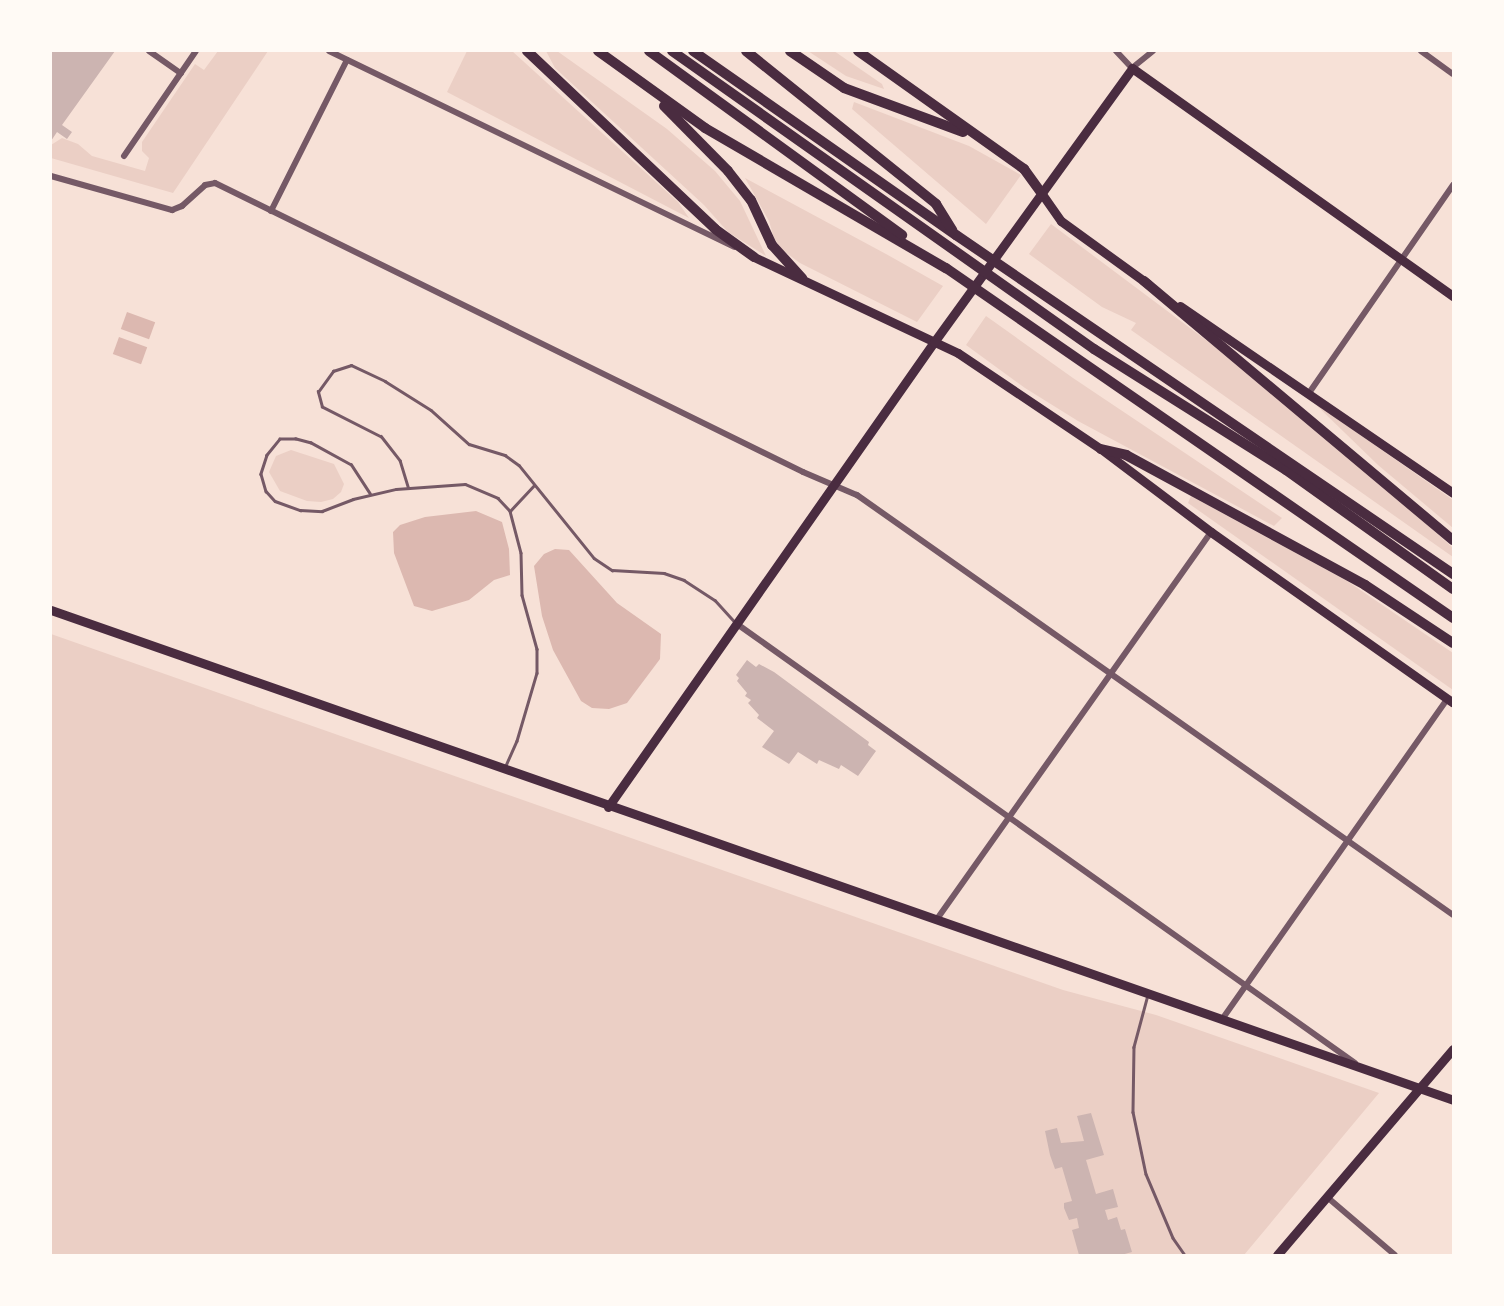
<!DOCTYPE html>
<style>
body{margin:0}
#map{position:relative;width:1504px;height:1306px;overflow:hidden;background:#f7e1d7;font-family:Karla,sans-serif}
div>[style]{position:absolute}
.green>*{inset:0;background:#ebcfc5}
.water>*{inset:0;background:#dcb8b0;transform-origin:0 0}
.building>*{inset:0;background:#ccb4b1}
.service>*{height:2.5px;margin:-1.25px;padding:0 1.25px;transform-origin:1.25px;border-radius:1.25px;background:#755966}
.minor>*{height:6px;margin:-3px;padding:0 3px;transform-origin:3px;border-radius:3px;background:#755966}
.secondary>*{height:9px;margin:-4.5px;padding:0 4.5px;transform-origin:4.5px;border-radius:4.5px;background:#4a2c40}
.motorway>*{height:10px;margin:-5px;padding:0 5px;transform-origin:5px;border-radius:5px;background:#4a2c40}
span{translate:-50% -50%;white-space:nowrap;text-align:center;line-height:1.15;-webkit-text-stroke:6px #fffaf5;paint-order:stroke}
.frame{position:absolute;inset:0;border:52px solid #fffaf5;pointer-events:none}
</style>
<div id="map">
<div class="green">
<i style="clip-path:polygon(218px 51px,268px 51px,173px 193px,51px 158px,51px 145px,62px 138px,78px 144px,92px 156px,145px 171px,149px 158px,142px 151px,142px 142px,195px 64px,204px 70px)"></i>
<i style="clip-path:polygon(467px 51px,512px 51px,678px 202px,689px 218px,447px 92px)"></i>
<i style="clip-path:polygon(546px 51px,557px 51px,667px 129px,715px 171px,740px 201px,766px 256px,728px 232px,704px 205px,555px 68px)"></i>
<i style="clip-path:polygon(808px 51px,834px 51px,882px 84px,884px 89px,846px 76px)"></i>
<i style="clip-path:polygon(854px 102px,969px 146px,1021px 175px,986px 224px,852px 109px)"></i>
<i style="clip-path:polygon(745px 178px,886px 254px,943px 286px,917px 322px,800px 263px,781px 249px,774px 238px,769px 221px)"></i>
<i style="clip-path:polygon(1051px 224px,1210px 343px,1375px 478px,1453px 548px,1453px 557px,1131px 330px,1136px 323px,1102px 307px,1029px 254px)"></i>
<i style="clip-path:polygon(986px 316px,1073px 378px,1282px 518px,1274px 526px,1078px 421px,1025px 388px,966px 345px)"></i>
<i style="clip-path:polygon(1312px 401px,1453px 500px,1453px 528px,1378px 465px)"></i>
<i style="clip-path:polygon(291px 450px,334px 464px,344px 484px,341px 492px,333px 499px,321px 502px,307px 501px,280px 491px,269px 472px,276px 456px)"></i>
<i style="clip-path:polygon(1191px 496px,1347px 581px,1453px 653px,1453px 690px,1188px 503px)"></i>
<i style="clip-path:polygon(51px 634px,1063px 990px,1156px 1015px,1379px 1093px,1244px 1255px,51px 1255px)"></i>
</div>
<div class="water">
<i style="left:127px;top:312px;width:30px;height:18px;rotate:20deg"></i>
<i style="left:119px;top:337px;width:30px;height:18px;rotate:20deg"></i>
<i style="clip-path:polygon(476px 511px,502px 522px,509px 549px,510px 575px,494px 580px,469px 600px,432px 611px,414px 606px,394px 553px,393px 532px,400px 525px,425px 517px)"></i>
<i style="clip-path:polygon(555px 549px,569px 550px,617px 603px,661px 634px,660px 659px,627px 703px,609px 709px,592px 708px,581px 701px,553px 650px,542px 616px,534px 566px,544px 554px)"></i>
</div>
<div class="building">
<i style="clip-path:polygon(51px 51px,115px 51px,62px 125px,72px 132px,67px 139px,57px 132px,51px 141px)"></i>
<i style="clip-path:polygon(747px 660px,756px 667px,759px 664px,774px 672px,869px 742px,868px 745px,876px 751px,858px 776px,841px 765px,839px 769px,819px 760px,817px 764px,798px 752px,789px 764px,762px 747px,774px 731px,757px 718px,759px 715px,748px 703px,751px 700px,745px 696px,747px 693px,737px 681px,739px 678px,736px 675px)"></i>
<i style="clip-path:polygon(1091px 1113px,1104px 1155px,1086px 1160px,1096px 1194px,1113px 1189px,1118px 1207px,1105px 1210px,1108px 1220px,1117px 1217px,1121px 1230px,1125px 1229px,1132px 1252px,1121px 1255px,1079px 1255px,1072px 1230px,1079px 1228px,1077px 1218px,1069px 1220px,1064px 1208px,1064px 1203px,1072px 1201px,1062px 1167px,1055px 1169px,1050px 1155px,1045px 1131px,1057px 1128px,1061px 1143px,1084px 1141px,1077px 1116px)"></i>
</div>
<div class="service">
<i style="left:408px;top:488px;width:28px;rotate:-107deg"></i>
<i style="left:400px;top:461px;width:31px;rotate:-128deg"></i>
<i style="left:381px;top:437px;width:66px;rotate:-153deg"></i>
<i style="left:322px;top:407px;width:16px;rotate:-105deg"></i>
<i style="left:318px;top:392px;width:26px;rotate:-54deg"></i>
<i style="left:333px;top:371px;width:19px;rotate:-18deg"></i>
<i style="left:351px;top:365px;width:38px;rotate:25deg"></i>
<i style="left:385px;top:381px;width:54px;rotate:32.2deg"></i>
<i style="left:431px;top:410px;width:51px;rotate:41.8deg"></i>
<i style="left:469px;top:444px;width:38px;rotate:17deg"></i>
<i style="left:505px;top:455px;width:17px;rotate:36deg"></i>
<i style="left:519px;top:465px;width:119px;rotate:51.1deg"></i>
<i style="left:594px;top:558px;width:22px;rotate:34deg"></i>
<i style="left:612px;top:570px;width:52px;rotate:3.3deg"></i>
<i style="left:664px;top:573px;width:21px;rotate:19deg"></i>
<i style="left:684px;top:580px;width:37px;rotate:33deg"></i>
<i style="left:715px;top:600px;width:30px;rotate:48deg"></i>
<i style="left:370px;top:494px;width:35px;rotate:-123deg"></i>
<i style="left:351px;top:465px;width:46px;rotate:-151.2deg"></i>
<i style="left:311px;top:443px;width:16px;rotate:-165deg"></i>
<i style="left:296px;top:439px;width:16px;rotate:180deg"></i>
<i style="left:280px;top:439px;width:21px;rotate:129deg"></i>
<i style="left:267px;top:455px;width:20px;rotate:108deg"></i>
<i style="left:261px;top:474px;width:18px;rotate:74deg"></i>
<i style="left:266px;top:491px;width:13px;rotate:48deg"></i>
<i style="left:275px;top:501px;width:27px;rotate:20deg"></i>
<i style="left:300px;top:510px;width:22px;rotate:3deg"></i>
<i style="left:322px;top:511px;width:33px;rotate:-21deg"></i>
<i style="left:353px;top:499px;width:44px;rotate:-13.1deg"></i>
<i style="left:396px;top:489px;width:69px;rotate:-4.1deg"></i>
<i style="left:465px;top:484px;width:36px;rotate:23deg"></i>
<i style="left:498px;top:498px;width:18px;rotate:47deg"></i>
<i style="left:510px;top:511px;width:43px;rotate:75.3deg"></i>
<i style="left:521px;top:553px;width:42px;rotate:88.6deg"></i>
<i style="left:522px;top:595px;width:56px;rotate:74.5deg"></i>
<i style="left:537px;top:649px;width:24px;rotate:90deg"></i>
<i style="left:537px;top:673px;width:71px;rotate:106.4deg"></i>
<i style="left:517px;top:741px;width:27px;rotate:114deg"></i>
<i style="left:510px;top:511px;width:34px;rotate:-47deg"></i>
<i style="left:1148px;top:995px;width:54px;rotate:105.1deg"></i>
<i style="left:1134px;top:1047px;width:65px;rotate:90.9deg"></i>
<i style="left:1133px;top:1112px;width:63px;rotate:78.2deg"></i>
<i style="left:1146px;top:1174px;width:69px;rotate:67.1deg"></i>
<i style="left:1173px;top:1238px;width:21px;rotate:55deg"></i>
</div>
<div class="minor">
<i style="left:149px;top:51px;width:39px;rotate:35deg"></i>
<i style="left:329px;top:51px;width:450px;rotate:25.8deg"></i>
<i style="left:1116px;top:51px;width:23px;rotate:47deg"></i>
<i style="left:1132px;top:68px;width:27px;rotate:-39deg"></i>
<i style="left:1421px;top:51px;width:39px;rotate:36deg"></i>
<i style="left:124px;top:156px;width:127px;rotate:-55.6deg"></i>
<i style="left:51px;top:176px;width:126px;rotate:15.7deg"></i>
<i style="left:172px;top:210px;width:11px;rotate:-22deg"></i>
<i style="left:182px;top:206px;width:31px;rotate:-42deg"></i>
<i style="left:205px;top:185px;width:10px;rotate:-11deg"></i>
<i style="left:215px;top:183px;width:655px;rotate:26.17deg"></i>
<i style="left:803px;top:472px;width:59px;rotate:23.1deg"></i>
<i style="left:857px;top:495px;width:729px;rotate:35.17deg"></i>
<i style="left:271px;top:211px;width:169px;rotate:-63.3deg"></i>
<i style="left:1309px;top:393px;width:253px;rotate:-55.3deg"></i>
<i style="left:737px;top:624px;width:758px;rotate:35.39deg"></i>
<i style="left:937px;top:919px;width:474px;rotate:-54.7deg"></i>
<i style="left:1223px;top:1018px;width:390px;rotate:-54.9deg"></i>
<i style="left:1327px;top:1197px;width:89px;rotate:40.5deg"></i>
</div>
<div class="secondary">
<i style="left:1042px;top:194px;width:33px;rotate:55deg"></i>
<i style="left:1061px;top:221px;width:107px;rotate:35.9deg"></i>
<i style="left:754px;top:257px;width:225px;rotate:25.2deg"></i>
<i style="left:958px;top:353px;width:172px;rotate:33.9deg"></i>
<i style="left:1101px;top:449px;width:138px;rotate:37deg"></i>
<i style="left:1211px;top:532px;width:296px;rotate:35.2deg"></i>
<i style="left:1180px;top:306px;width:331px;rotate:34.4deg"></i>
<i style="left:51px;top:610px;width:1485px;rotate:19.26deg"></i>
<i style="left:608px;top:807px;width:568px;rotate:-54.97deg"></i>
<i style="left:934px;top:342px;width:338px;rotate:-54.1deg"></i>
<i style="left:1132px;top:68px;width:394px;rotate:35.4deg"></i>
<i style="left:1277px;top:1255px;width:271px;rotate:-49.5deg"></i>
</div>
<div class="motorway">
<i style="left:527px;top:51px;width:259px;rotate:43.4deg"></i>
<i style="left:715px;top:229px;width:48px;rotate:35.7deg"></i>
<i style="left:598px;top:51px;width:132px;rotate:35.7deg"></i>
<i style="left:705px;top:128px;width:279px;rotate:30.2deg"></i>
<i style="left:946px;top:268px;width:616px;rotate:34.62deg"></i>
<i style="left:649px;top:51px;width:313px;rotate:36deg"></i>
<i style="left:672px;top:51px;width:517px;rotate:35.23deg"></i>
<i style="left:1094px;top:349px;width:227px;rotate:32.2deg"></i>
<i style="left:1286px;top:470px;width:205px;rotate:35.5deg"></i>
<i style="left:693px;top:51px;width:321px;rotate:35deg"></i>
<i style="left:956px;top:235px;width:602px;rotate:34.3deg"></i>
<i style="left:746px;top:51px;width:244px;rotate:38.8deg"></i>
<i style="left:936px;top:204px;width:31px;rotate:58deg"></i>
<i style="left:790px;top:51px;width:65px;rotate:34.4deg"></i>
<i style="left:844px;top:88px;width:127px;rotate:20.3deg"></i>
<i style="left:858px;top:51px;width:204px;rotate:35.4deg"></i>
<i style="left:1024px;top:169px;width:31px;rotate:54deg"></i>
<i style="left:664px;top:106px;width:91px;rotate:45.4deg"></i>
<i style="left:728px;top:171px;width:37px;rotate:52deg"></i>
<i style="left:751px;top:200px;width:50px;rotate:65deg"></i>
<i style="left:772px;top:245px;width:45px;rotate:47.7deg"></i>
<i style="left:1144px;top:281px;width:403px;rotate:40deg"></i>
<i style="left:1101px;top:449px;width:26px;rotate:13deg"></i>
<i style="left:1126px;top:455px;width:272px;rotate:28.5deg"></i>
<i style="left:1365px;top:585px;width:105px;rotate:33.4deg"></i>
</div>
<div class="frame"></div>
</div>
